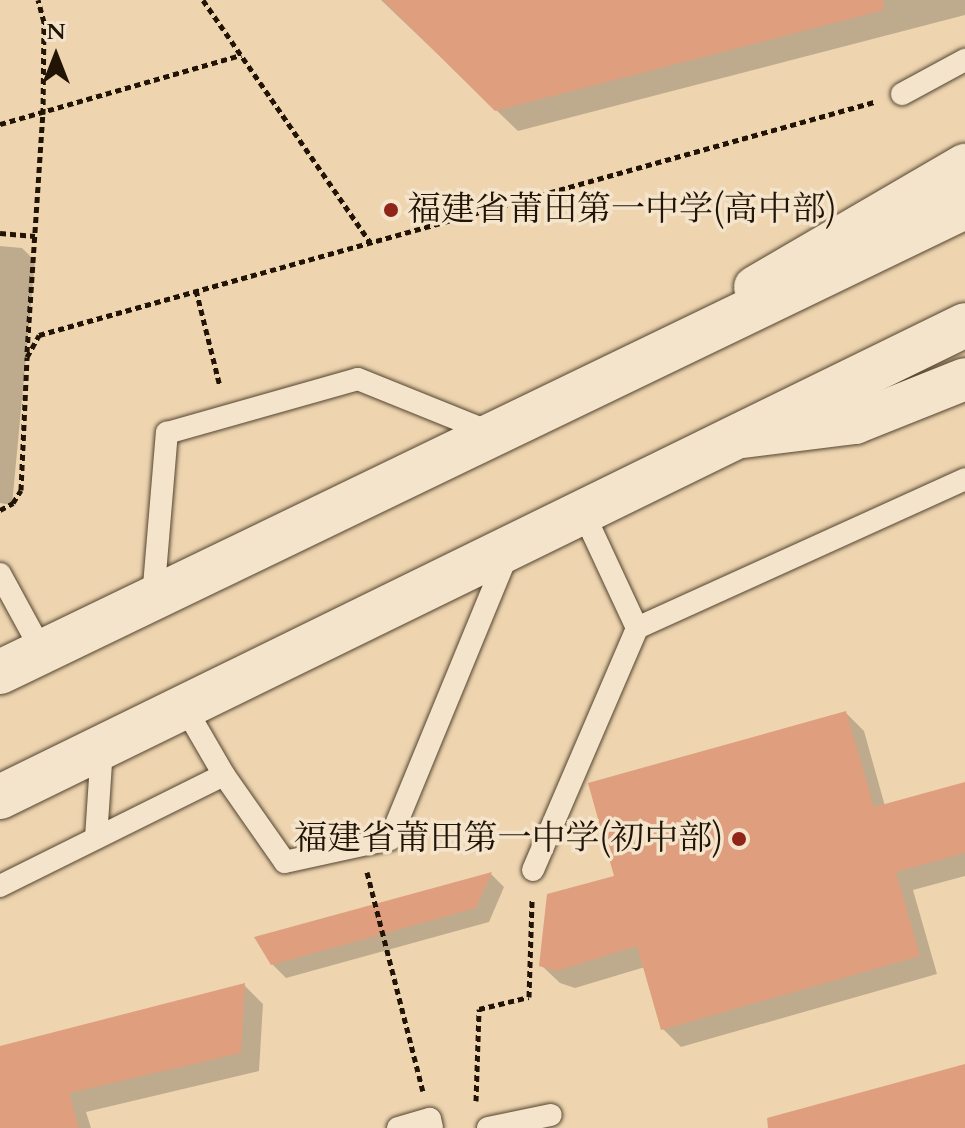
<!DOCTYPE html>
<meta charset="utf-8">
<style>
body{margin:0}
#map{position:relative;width:965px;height:1128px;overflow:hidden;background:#eed5b0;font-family:Cardo,"Noto Serif SC",serif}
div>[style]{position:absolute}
.shadow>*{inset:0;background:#0003}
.building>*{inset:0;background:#df9f7e}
.path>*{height:5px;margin-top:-2.5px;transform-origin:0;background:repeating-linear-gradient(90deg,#211404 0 6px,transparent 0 10px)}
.roads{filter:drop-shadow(0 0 2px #54442f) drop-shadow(0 0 2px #54442f)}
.lane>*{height:22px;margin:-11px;padding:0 11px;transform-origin:11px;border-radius:11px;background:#f4e4cc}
.street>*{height:42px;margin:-21px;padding:0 21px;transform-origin:21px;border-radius:21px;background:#f4e4cc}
.secondary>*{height:44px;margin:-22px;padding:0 22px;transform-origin:22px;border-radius:22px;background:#f4e4cc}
.dots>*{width:22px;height:22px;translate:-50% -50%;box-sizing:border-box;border:4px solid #f4e4cc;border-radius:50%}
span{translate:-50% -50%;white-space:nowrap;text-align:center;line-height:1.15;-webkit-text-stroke:7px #f4e4cc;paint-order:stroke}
.poi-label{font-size:34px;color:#211404}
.left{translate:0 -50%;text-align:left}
.right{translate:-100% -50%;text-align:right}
.north{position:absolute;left:16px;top:16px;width:80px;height:80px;-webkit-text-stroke:6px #f4e4cc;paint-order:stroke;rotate:0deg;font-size:22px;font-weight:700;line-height:32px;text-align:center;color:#211404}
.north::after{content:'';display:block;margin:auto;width:28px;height:36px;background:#211404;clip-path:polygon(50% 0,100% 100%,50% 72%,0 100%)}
</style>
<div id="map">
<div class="shadow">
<i style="clip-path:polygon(381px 0,965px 0,965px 15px,518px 131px)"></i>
<i style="clip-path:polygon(0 246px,22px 248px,35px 261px,12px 505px,0 503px)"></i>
<i style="clip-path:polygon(846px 713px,864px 731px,885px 806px,965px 784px,965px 876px,913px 890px,937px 974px,681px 1047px,663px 1029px,645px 967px,575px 988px,560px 983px,541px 965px,616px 877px)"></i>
<i style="clip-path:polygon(491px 874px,504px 887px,489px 922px,286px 978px,272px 964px)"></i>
<i style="clip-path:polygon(244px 985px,263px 1004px,259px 1071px,86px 1112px,91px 1128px,0 1128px,0 1048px)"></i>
</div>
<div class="building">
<i style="clip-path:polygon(383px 0,883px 0,884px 10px,495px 111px)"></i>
<i style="clip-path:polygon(846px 711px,874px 807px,965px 782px,965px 853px,896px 872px,920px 956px,661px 1030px,637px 946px,556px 971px,539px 966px,547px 894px,614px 876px,588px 783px)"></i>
<i style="clip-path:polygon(492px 872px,476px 908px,271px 965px,254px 937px)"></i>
<i style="clip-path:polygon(245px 983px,241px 1053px,69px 1093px,79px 1128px,0 1128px,0 1046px)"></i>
<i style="clip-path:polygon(965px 1064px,965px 1128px,768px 1128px,767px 1118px)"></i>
</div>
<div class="path">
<i style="left:203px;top:0;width:294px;rotate:55.4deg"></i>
<i style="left:0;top:124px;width:251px;rotate:-16deg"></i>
<i style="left:0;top:233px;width:35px;rotate:5deg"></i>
<i style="left:196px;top:290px;width:99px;rotate:76deg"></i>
<i style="left:27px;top:352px;width:239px;rotate:-86.2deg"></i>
<i style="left:43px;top:114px;width:92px;rotate:-89.4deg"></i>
<i style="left:44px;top:22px;width:23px;rotate:-105deg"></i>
<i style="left:0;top:510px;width:15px;rotate:-28deg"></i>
<i style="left:13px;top:503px;width:15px;rotate:-58deg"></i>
<i style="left:21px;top:490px;width:133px;rotate:-87.4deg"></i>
<i style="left:27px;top:357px;width:25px;rotate:-61deg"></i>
<i style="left:39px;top:335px;width:867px;rotate:-15.59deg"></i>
<i style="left:367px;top:872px;width:226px;rotate:75.7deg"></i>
<i style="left:476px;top:1101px;width:92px;rotate:-88.1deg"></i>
<i style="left:479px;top:1009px;width:51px;rotate:-13.5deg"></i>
<i style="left:529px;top:997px;width:98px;rotate:-88.2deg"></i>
</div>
<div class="roads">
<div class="lane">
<i style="left:902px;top:94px;width:72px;rotate:-28.4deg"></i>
<i style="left:582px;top:510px;width:130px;rotate:65deg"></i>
<i style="left:0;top:574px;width:88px;rotate:61.4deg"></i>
<i style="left:153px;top:598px;width:166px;rotate:-85.2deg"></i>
<i style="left:167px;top:433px;width:198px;rotate:-15.8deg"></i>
<i style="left:358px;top:379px;width:147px;rotate:22deg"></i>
<i style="left:184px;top:706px;width:80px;rotate:59.9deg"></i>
<i style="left:96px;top:838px;width:91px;rotate:-86.2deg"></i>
<i style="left:533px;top:870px;width:263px;rotate:-66.7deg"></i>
<i style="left:637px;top:628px;width:360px;rotate:-24.4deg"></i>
<i style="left:0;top:886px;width:250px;rotate:-26.4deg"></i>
<i style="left:224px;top:775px;width:106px;rotate:55deg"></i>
<i style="left:285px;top:862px;width:107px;rotate:-12.4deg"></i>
<i style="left:390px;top:839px;width:310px;rotate:-67.6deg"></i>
<i style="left:398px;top:1128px;width:33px;rotate:-16deg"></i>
<i style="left:430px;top:1119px;width:9px;rotate:77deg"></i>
<i style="left:488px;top:1128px;width:64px;rotate:-11.7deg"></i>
</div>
<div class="street">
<i style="left:755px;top:287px;width:243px;rotate:-30.2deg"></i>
<i style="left:743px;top:437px;width:113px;rotate:-7.1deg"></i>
<i style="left:855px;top:423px;width:118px;rotate:-21.8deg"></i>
</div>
<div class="secondary">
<i style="left:0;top:672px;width:1071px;rotate:-25.73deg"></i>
<i style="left:0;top:797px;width:1074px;rotate:-26.06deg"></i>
</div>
</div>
<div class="dots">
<i style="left:391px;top:210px;background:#8f2418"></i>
<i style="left:739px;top:839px;background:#8f2418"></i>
</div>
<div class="poi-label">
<span class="left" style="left:407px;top:210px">福建省莆田第一中学(高中部)</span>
<span class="right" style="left:723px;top:839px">福建省莆田第一中学(初中部)</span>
</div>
<div class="north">N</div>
</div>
